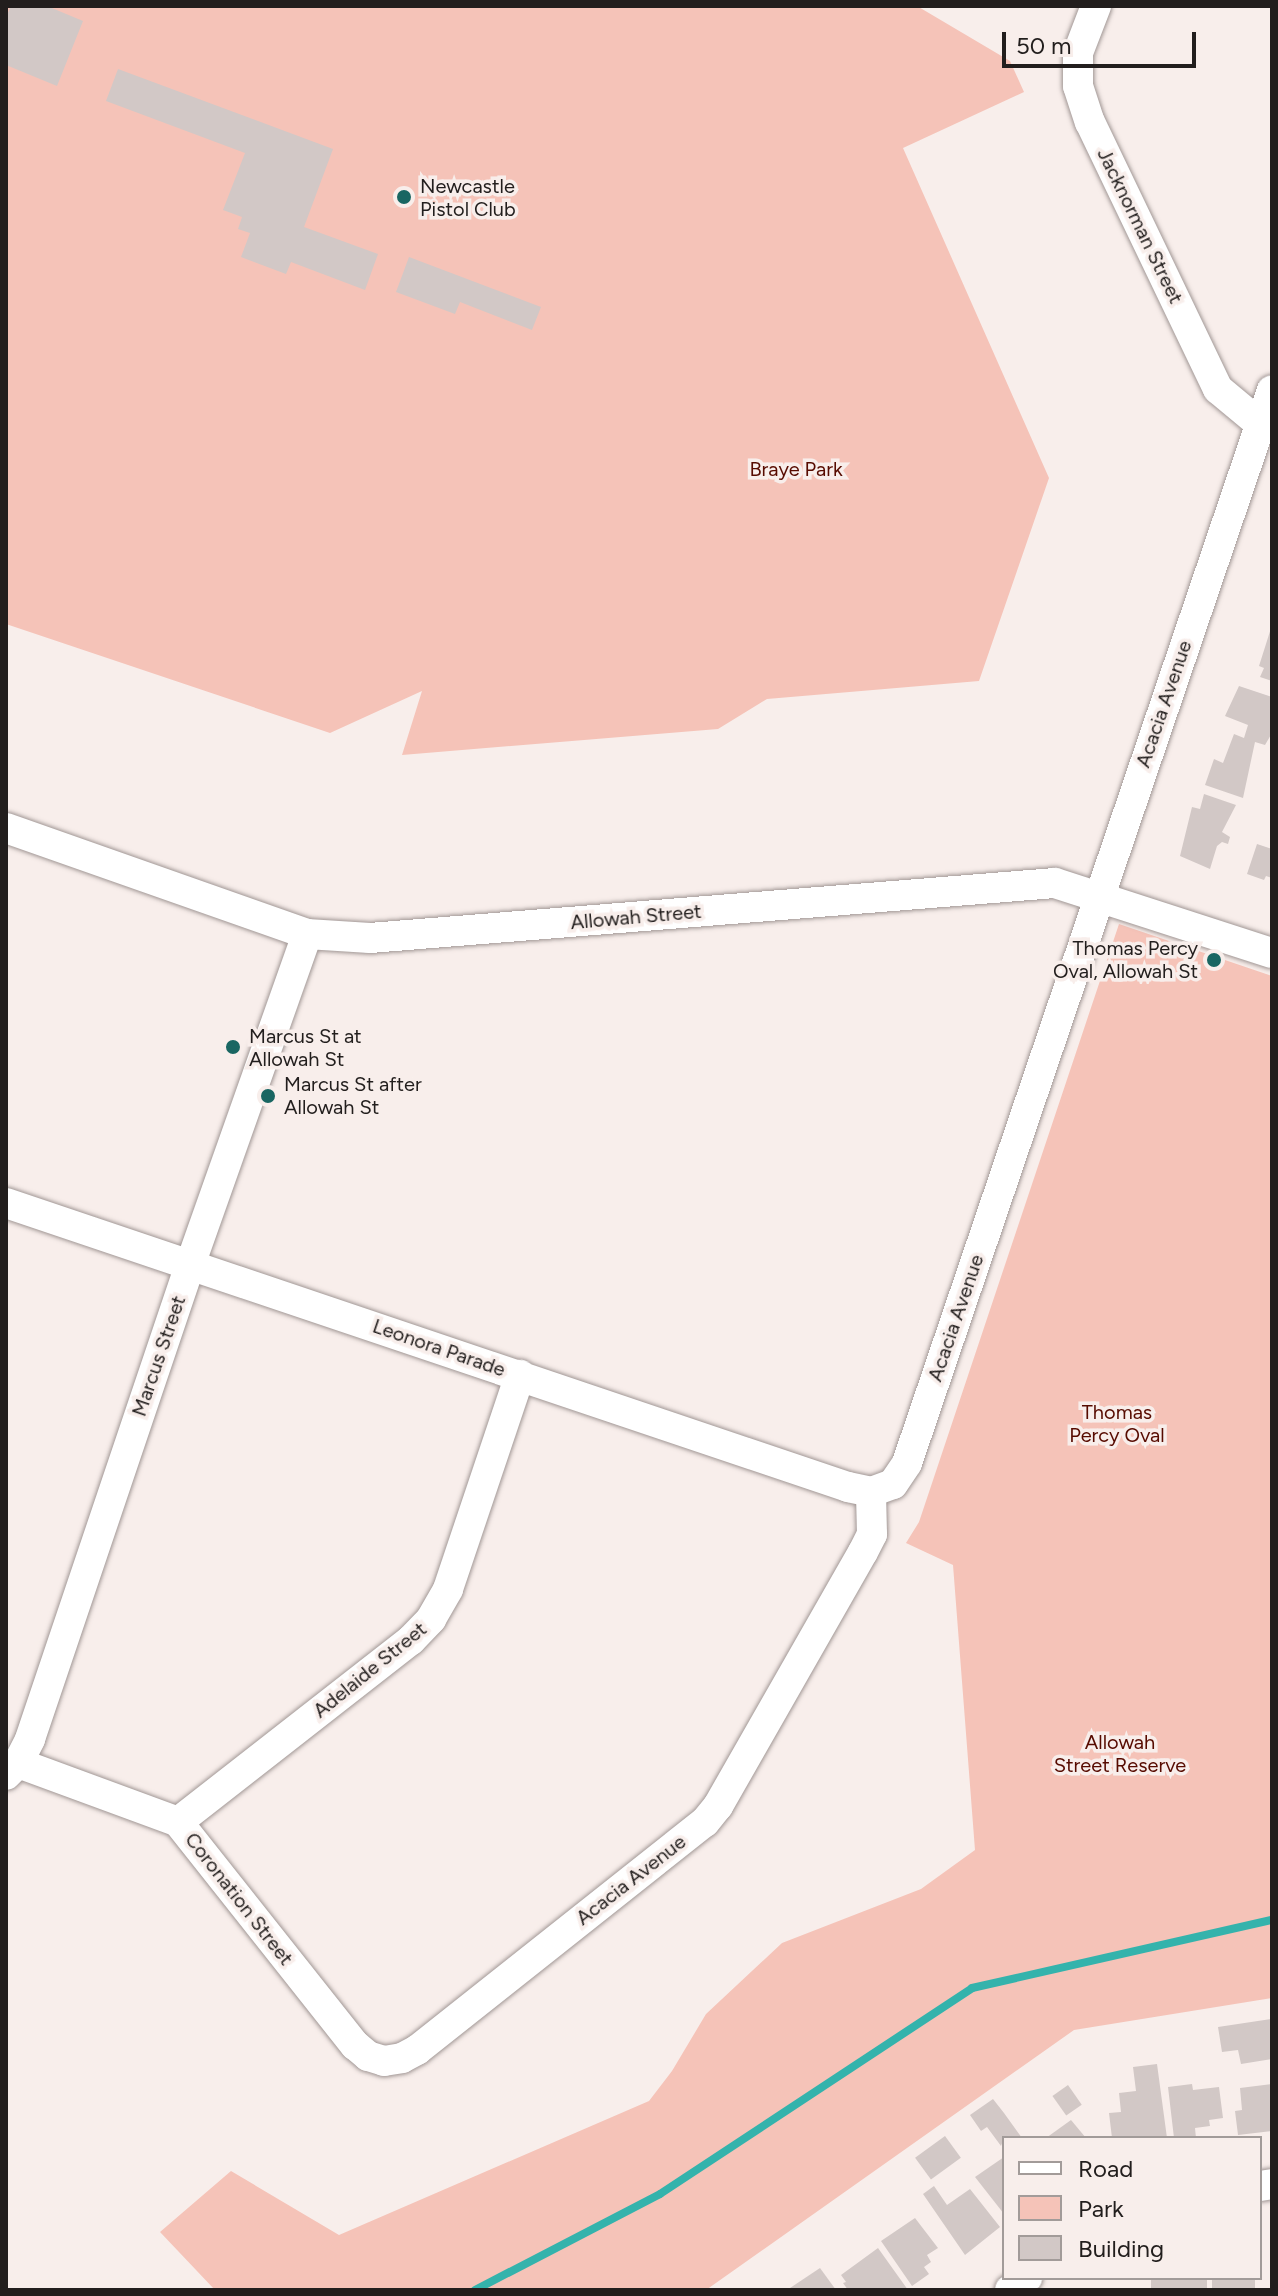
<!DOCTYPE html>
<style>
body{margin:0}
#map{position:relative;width:1278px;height:2296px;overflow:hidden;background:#f8eeeb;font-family:Figtree,sans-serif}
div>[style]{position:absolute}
.green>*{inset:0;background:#f5c3b8}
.stream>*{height:8px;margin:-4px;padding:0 4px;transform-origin:4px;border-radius:4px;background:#34b3ac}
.building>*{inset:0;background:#d2c8c6;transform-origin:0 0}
.roads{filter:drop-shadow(0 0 2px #a19795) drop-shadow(0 0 2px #a19795)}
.minor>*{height:30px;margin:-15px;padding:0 15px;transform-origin:15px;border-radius:15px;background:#fff}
.dots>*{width:22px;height:22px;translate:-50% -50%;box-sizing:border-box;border:4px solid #f8eeeb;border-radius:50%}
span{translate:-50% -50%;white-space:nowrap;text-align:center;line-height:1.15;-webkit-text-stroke:7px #f8eeeb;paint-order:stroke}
.poi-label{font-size:20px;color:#221e1d}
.left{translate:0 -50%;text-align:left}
.right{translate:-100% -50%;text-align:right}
.street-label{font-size:20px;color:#221e1d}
.park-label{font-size:20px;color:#570b00}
.frame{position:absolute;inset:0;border:8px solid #221e1d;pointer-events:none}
.legend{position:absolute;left:1002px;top:2136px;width:260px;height:144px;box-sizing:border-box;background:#f8eeeb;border:2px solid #a29b99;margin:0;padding:10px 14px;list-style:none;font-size:24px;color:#221e1d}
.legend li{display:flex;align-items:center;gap:16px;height:40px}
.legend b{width:40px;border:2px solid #a29b99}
.scale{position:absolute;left:1002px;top:32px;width:194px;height:36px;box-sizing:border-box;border:4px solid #221e1d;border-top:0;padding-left:10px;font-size:24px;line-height:28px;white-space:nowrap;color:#221e1d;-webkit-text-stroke:6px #f8eeeb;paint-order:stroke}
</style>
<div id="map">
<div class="green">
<i style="clip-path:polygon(6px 6px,917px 6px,1010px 61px,1024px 92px,903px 148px,1049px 478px,979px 681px,767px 699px,718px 729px,402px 755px,422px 691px,330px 733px,6px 624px)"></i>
<i style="clip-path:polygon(1119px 924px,1272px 976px,1272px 1998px,1074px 2030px,706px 2290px,215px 2290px,160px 2232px,231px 2171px,339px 2235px,649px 2101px,672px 2071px,706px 2014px,782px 1943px,921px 1889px,975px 1850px,953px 1565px,906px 1543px,919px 1522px)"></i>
</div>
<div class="stream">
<i style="left:475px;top:2290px;width:208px;rotate:-27.4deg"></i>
<i style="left:660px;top:2194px;width:374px;rotate:-33.4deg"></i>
<i style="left:972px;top:1988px;width:308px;rotate:-12.8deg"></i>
</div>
<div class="building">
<i style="clip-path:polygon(11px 6px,47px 6px,83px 21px,57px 86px,6px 65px,6px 17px)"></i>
<i style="clip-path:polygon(118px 69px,333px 149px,304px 227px,378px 254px,365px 290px,291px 262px,286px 274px,241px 257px,250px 233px,238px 229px,242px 217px,223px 210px,245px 153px,106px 101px)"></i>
<i style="clip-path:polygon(409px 257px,541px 307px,532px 330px,460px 302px,455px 314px,396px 292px)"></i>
<i style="clip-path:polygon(1272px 625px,1272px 681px,1260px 677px,1264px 668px,1259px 666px)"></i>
<i style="clip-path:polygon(1239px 686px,1272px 697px,1272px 733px,1265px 745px,1255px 742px,1243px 798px,1205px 785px,1214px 759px,1223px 763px,1234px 734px,1244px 738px,1248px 725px,1225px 716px)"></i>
<i style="clip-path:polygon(1204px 794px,1236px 805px,1222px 832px,1230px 837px,1228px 844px,1222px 842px,1217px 846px,1210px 869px,1180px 856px,1192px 807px,1200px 809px)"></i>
<i style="clip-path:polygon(1257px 844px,1272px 849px,1272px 878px,1266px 876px,1264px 880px,1247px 874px)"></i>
<i style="clip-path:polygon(1271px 2019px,1272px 2059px,1241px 2064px,1238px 2050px,1222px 2052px,1218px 2027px)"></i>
<i style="clip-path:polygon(1157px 2064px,1167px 2138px,1112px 2138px,1109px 2113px,1121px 2112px,1119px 2093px,1136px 2091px,1133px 2067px)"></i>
<i style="clip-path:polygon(1192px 2084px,1193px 2090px,1219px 2087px,1223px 2118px,1209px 2120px,1210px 2126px,1195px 2128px,1196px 2138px,1174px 2138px,1168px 2087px)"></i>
<i style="clip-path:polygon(1272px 2084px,1272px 2131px,1238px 2135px,1235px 2111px,1242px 2110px,1240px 2088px)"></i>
<i style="left:1068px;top:2085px;width:24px;height:19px;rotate:55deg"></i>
<i style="clip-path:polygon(993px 2099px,1004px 2113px,1022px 2138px,1004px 2138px,1001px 2146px,987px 2127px,981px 2131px,970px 2115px)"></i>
<i style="clip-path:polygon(1071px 2120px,1086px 2138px,1046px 2138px)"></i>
<i style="left:945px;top:2136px;width:27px;height:37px;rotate:54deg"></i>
<i style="clip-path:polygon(1004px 2157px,1004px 2214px,975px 2177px)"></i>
<i style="clip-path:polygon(934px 2186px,947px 2205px,970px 2189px,1000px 2227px,965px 2255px,923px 2194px)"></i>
<i style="clip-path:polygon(915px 2218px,938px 2248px,927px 2255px,931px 2262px,924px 2267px,929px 2274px,912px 2286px,881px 2241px)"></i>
<i style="clip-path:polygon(878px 2248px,908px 2290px,848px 2290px,843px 2283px,846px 2282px,841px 2275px)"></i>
<i style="clip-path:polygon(820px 2268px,836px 2290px,787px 2290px)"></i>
<i style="left:1151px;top:2278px;width:56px;height:12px"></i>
<i style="left:1212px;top:2278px;width:43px;height:12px"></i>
</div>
<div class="roads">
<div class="minor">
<i style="left:1096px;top:6px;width:50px;rotate:111deg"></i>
<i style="left:1078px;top:53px;width:33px;rotate:90deg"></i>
<i style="left:1078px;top:86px;width:38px;rotate:72deg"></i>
<i style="left:1090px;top:122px;width:296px;rotate:64.4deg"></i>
<i style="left:1218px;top:389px;width:55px;rotate:39.8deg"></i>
<i style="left:6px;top:828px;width:319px;rotate:19.4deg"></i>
<i style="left:307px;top:934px;width:63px;rotate:3.6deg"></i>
<i style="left:370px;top:938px;width:687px;rotate:-4.59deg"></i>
<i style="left:1055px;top:883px;width:228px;rotate:17.9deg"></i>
<i style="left:6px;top:1203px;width:889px;rotate:18.64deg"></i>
<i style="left:848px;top:1487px;width:24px;rotate:12deg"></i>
<i style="left:871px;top:1492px;width:23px;rotate:-20deg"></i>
<i style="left:893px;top:1484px;width:25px;rotate:-56deg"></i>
<i style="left:907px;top:1463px;width:1133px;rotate:-71.21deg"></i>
<i style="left:18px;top:1763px;width:171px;rotate:20.2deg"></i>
<i style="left:178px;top:1822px;width:285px;rotate:51.6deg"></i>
<i style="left:355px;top:2045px;width:17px;rotate:40deg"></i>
<i style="left:368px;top:2056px;width:17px;rotate:17deg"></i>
<i style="left:384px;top:2061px;width:18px;rotate:-9deg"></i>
<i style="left:402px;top:2058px;width:17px;rotate:-28deg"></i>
<i style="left:417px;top:2050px;width:367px;rotate:-38.4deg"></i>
<i style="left:705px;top:1822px;width:21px;rotate:-51deg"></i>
<i style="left:718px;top:1806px;width:292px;rotate:-60.3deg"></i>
<i style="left:863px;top:1552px;width:20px;rotate:-63deg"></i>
<i style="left:872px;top:1534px;width:42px;rotate:-91.4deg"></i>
<i style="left:6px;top:1775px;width:17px;rotate:-45deg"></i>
<i style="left:18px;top:1763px;width:27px;rotate:-63deg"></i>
<i style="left:30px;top:1739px;width:500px;rotate:-71.35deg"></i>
<i style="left:190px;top:1265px;width:351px;rotate:-70.5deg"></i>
<i style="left:178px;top:1822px;width:296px;rotate:-38deg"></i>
<i style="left:411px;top:1640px;width:29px;rotate:-46deg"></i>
<i style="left:431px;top:1619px;width:34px;rotate:-60deg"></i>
<i style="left:448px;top:1589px;width:226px;rotate:-71.4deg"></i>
<i style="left:1260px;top:2186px;width:12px;rotate:-9deg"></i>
<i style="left:1010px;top:2290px;width:21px;rotate:-35deg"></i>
</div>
</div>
<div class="dots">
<i style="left:404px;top:197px;background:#196662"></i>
<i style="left:1214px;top:960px;background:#196662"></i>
<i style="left:233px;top:1047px;background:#196662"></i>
<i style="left:268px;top:1096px;background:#196662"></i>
</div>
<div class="poi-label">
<span class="left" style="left:420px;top:198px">Newcastle<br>Pistol Club</span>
<span class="right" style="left:1198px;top:960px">Thomas Percy<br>Oval, Allowah St</span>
<span class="left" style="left:249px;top:1048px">Marcus St at<br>Allowah St</span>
<span class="left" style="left:284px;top:1096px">Marcus St after<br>Allowah St</span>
</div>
<div class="street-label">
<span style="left:1140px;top:226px;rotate:64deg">Jacknorman Street</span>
<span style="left:1164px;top:704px;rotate:-71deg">Acacia Avenue</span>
<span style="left:636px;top:917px;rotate:-5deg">Allowah Street</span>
<span style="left:956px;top:1318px;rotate:-71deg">Acacia Avenue</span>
<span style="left:439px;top:1348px;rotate:19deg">Leonora Parade</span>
<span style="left:159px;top:1356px;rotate:-71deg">Marcus Street</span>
<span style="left:370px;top:1670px;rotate:-39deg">Adelaide Street</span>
<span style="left:631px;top:1880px;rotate:-38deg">Acacia Avenue</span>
<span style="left:239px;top:1899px;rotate:52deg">Coronation Street</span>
</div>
<div class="park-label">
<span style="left:796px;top:469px">Braye Park</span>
<span style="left:1117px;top:1424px">Thomas<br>Percy Oval</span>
<span style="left:1120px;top:1754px">Allowah<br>Street Reserve</span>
</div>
<div class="frame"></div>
<ul class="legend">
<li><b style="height:10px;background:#fff"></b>Road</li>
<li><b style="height:22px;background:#f5c3b8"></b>Park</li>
<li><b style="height:22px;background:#d2c8c6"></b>Building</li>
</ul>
<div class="scale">50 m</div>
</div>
